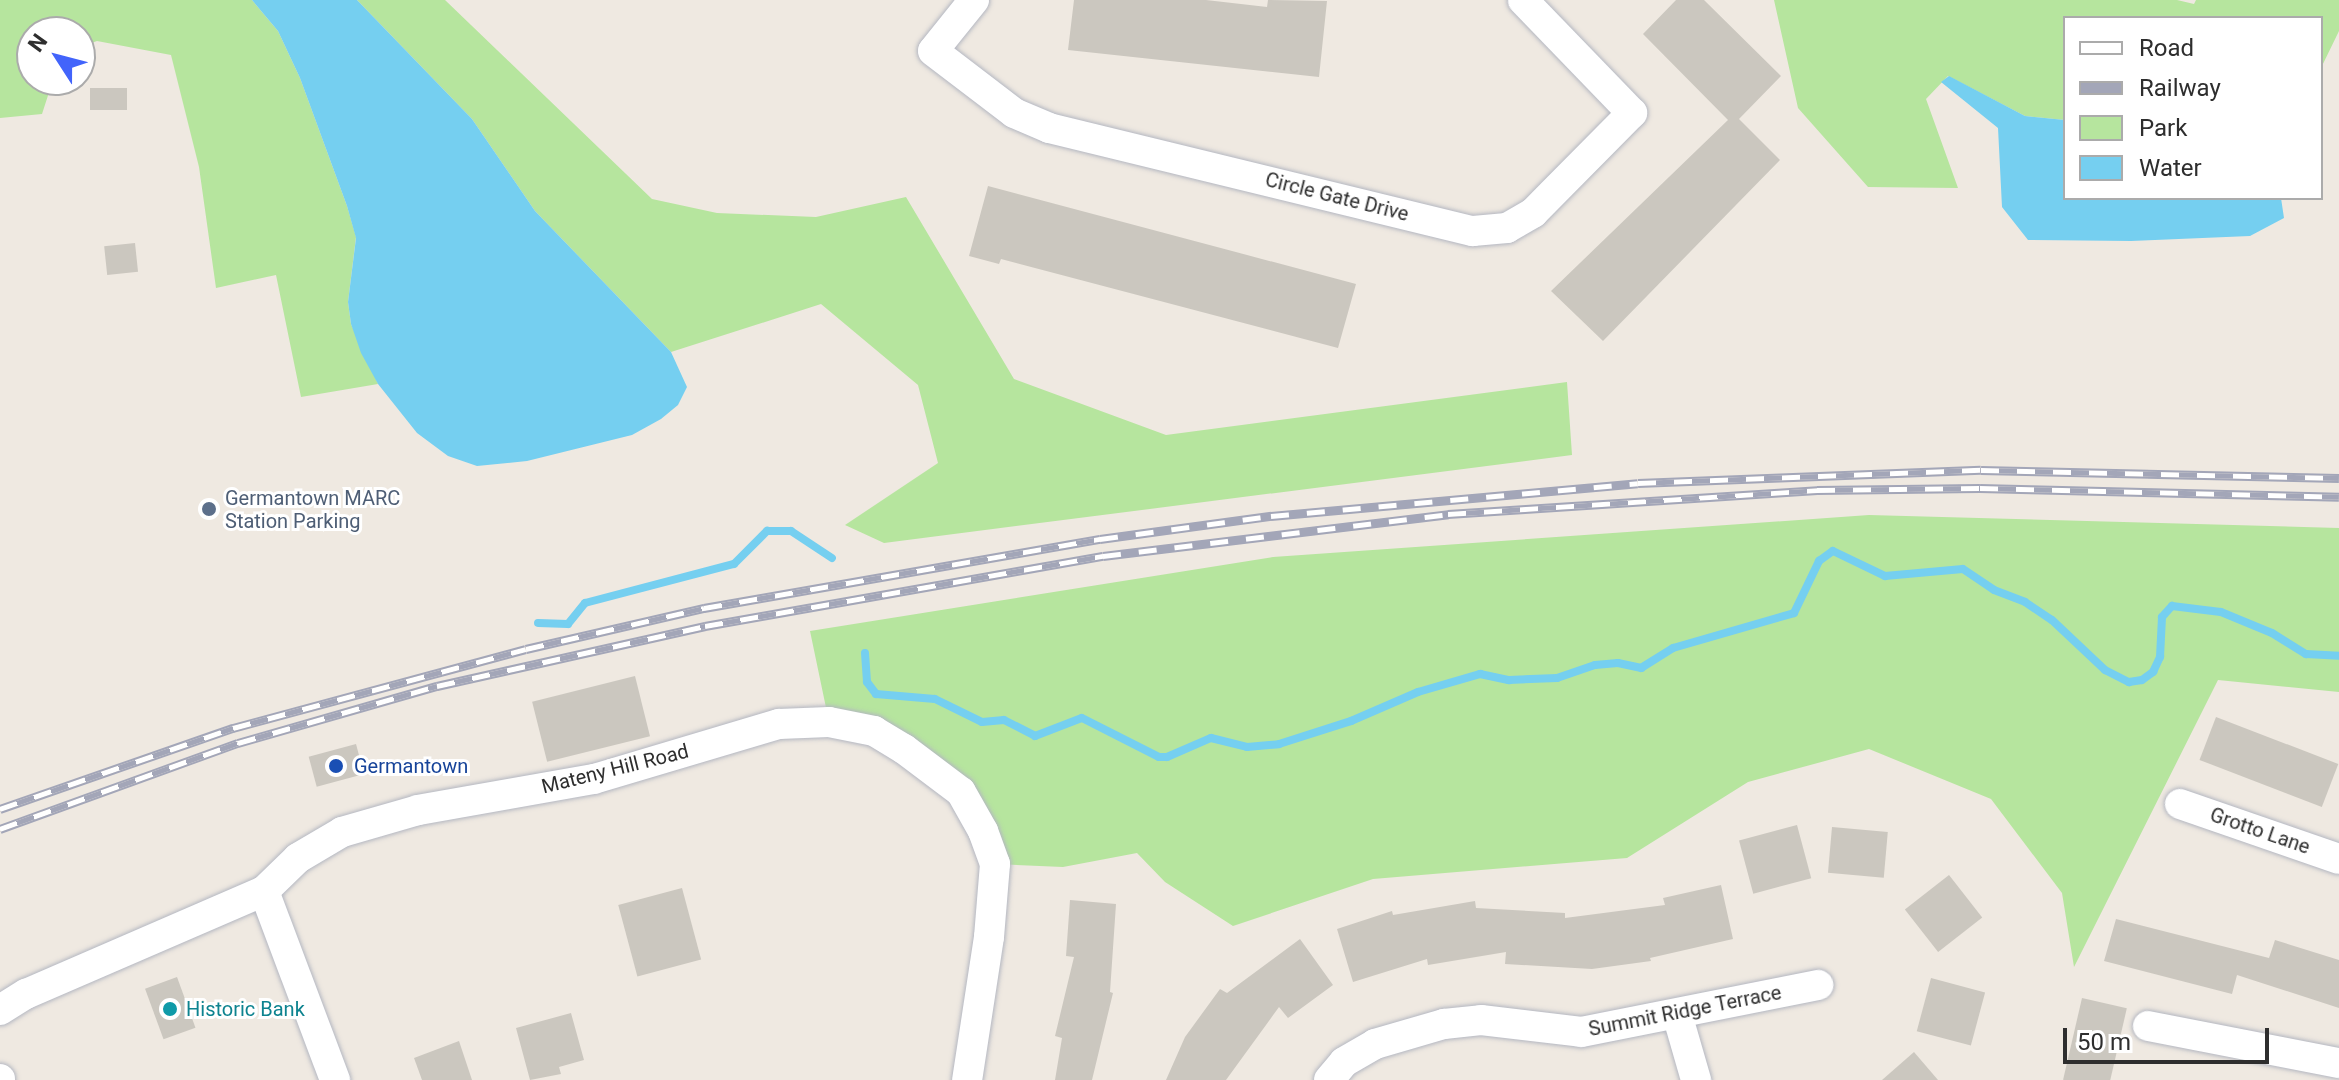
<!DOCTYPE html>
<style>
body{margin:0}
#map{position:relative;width:2339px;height:1080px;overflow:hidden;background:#efe9e1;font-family:Roboto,sans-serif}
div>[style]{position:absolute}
.green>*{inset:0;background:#b6e59e}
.water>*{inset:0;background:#75cff0}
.stream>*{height:8px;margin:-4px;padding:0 4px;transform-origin:4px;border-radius:4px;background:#75cff0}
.building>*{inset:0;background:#cbc7bf;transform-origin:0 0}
.roads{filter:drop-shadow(0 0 2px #b4b7c1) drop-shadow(0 0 2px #b4b7c1)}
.minor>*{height:30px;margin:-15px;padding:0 15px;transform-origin:15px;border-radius:15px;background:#fff}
.rail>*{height:9px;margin-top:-4.5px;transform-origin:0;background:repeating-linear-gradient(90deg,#fff 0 18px,#a3a6b8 0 36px);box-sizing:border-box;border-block:2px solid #a3a6b8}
.dots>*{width:22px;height:22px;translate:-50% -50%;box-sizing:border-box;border:4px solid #fff;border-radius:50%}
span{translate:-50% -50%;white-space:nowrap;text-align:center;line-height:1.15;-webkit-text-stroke:6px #fff;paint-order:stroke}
.street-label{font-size:20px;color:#2e2e2e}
.service-label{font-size:20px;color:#4e5e75}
.left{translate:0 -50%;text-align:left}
.transit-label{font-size:20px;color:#164399}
.culture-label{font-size:20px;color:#0d838f}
.legend{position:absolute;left:2063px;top:16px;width:260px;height:184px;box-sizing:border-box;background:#fff;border:2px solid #ababab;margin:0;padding:10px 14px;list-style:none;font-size:24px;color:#2e2e2e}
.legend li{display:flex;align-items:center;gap:16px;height:40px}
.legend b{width:40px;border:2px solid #ababab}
.north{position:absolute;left:16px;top:16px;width:80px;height:80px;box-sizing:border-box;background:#fff;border:2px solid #ababab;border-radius:50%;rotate:306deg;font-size:22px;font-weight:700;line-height:32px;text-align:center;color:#2e2e2e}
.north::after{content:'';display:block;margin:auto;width:28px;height:36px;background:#4264fb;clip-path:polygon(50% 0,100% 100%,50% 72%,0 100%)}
.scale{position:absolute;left:2063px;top:1028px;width:206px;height:36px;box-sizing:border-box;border:4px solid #2e2e2e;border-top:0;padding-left:10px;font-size:24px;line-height:28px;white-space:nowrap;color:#2e2e2e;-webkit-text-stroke:6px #fff;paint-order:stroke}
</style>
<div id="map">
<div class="green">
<i style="clip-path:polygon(0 0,252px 0,278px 31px,300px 78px,347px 206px,356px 237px,348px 302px,351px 324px,378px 384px,301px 397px,276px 275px,216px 288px,199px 167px,171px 55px,97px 41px,80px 47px,80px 32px,32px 32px,32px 80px,53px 80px,42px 114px,0 118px)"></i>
<i style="clip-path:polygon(357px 0,445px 0,652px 199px,717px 213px,816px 217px,906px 197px,1014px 379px,1166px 435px,1567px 382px,1572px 455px,884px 543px,845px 525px,938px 463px,918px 385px,821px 304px,671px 352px,535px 211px,472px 119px)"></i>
<i style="clip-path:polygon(1774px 0,2177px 0,2194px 4px,2196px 0,2339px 0,2339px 31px,2321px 68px,2321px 18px,2065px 18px,2065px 120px,2025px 116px,1948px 76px,1926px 99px,1958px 188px,1868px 187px,1798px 108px)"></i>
<i style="clip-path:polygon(1869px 515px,2339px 528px,2339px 692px,2218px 680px,2074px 967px,2062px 893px,1991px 799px,1869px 749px,1748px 782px,1627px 858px,1373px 879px,1233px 926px,1165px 882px,1137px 853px,1063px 867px,995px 864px,961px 792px,829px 722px,810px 631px,1273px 557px)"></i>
</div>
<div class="water">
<i style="clip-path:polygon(252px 0,357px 0,472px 119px,535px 211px,671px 352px,687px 387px,678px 405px,661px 419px,632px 435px,527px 461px,477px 466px,448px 456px,417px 433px,378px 384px,361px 353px,351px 324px,348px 302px,356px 238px,347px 206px,300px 78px,278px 31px)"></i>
<i style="clip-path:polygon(1949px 76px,2025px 116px,2065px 120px,2065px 198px,2281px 198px,2284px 218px,2250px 236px,2131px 241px,2028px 240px,2002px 207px,1998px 128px,1941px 82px)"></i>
</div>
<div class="stream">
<i style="left:538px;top:623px;width:30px;rotate:2deg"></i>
<i style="left:568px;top:624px;width:27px;rotate:-51deg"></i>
<i style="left:585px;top:603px;width:154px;rotate:-14.7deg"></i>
<i style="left:734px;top:564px;width:47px;rotate:-45deg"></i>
<i style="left:767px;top:531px;width:24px"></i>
<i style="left:791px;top:531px;width:49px;rotate:33.4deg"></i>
<i style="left:865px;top:653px;width:29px;rotate:86deg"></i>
<i style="left:867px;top:682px;width:15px;rotate:53deg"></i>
<i style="left:876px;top:694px;width:59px;rotate:4.8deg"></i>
<i style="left:935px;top:699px;width:52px;rotate:26.1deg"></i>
<i style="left:982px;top:722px;width:22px;rotate:-5deg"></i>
<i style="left:1004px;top:720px;width:35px;rotate:27deg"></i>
<i style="left:1035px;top:736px;width:50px;rotate:-21deg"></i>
<i style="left:1082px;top:718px;width:86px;rotate:26.9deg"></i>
<i style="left:1159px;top:757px;width:8px"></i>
<i style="left:1167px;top:757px;width:48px;rotate:-23.4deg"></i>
<i style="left:1211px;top:738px;width:37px;rotate:14deg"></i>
<i style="left:1247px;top:747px;width:32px;rotate:-5deg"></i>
<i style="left:1279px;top:744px;width:76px;rotate:-17.7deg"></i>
<i style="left:1351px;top:721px;width:73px;rotate:-23.4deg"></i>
<i style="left:1418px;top:692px;width:65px;rotate:-16.2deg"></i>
<i style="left:1480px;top:674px;width:30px;rotate:12deg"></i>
<i style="left:1509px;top:680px;width:48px;rotate:-2.4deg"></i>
<i style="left:1557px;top:678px;width:40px;rotate:-18.9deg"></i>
<i style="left:1595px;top:665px;width:23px;rotate:-5deg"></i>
<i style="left:1618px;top:663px;width:24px;rotate:12deg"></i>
<i style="left:1641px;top:668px;width:38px;rotate:-32deg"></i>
<i style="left:1673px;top:648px;width:126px;rotate:-16.1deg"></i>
<i style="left:1794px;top:613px;width:58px;rotate:-64.3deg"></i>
<i style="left:1819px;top:561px;width:17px;rotate:-36deg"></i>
<i style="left:1833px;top:551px;width:58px;rotate:25.7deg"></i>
<i style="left:1885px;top:576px;width:78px;rotate:-5.1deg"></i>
<i style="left:1963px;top:569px;width:37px;rotate:34deg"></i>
<i style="left:1994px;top:590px;width:33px;rotate:21deg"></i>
<i style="left:2025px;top:602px;width:32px;rotate:34deg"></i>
<i style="left:2052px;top:620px;width:73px;rotate:43.3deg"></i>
<i style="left:2105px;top:670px;width:27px;rotate:27deg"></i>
<i style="left:2129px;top:682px;width:13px;rotate:-9deg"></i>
<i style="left:2142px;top:680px;width:14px;rotate:-36deg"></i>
<i style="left:2153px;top:672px;width:17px;rotate:-65deg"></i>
<i style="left:2160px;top:657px;width:40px;rotate:-87.1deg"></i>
<i style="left:2162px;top:617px;width:15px;rotate:-48deg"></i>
<i style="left:2172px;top:606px;width:49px;rotate:7deg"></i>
<i style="left:2221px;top:612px;width:55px;rotate:22.4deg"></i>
<i style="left:2272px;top:633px;width:40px;rotate:32deg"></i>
<i style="left:2306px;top:654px;width:33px;rotate:3deg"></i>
</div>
<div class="building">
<i style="clip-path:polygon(1074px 0,1206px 0,1267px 7px,1268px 0,1327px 1px,1319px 77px,1068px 50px)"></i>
<i style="clip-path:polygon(1676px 0,1704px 0,1781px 76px,1739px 119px,1780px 160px,1603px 341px,1551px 291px,1728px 120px,1643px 34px)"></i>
<i style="left:90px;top:88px;width:37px;height:22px"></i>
<i style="clip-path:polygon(988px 186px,1356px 284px,1338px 348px,1001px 259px,999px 264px,969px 256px)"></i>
<i style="left:135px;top:243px;width:29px;height:31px;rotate:84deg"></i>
<i style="left:635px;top:676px;width:62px;height:106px;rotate:76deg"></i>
<i style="left:2216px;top:717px;width:131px;height:46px;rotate:21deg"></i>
<i style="left:356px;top:744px;width:31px;height:49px;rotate:75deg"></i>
<i style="left:1797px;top:825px;width:55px;height:60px;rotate:75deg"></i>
<i style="left:1832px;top:827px;width:56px;height:46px;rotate:5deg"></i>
<i style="left:1949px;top:875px;width:54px;height:56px;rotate:52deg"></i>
<i style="clip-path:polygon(1721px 885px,1733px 939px,1650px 958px,1651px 961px,1592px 969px,1505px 964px,1506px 952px,1428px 965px,1427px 959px,1353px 982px,1337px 929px,1392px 911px,1393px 915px,1475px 901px,1476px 908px,1565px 913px,1565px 918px,1665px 905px,1663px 898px)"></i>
<i style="left:682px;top:888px;width:74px;height:66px;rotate:75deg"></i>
<i style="clip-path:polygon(1070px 900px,1116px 904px,1110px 992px,1113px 993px,1092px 1080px,1055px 1080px,1062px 1038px,1055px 1036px,1074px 957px,1066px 956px)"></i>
<i style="clip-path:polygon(2116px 919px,2269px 958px,2275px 940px,2339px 960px,2339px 1008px,2237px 975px,2232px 994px,2104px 961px)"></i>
<i style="clip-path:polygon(1300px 939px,1333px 985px,1288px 1018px,1279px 1007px,1226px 1080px,1166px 1080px,1185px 1037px,1220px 989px,1227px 993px)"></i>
<i style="left:177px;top:977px;width:54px;height:34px;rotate:70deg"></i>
<i style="left:1931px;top:978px;width:56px;height:55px;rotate:15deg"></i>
<i style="left:2082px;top:998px;width:46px;height:84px;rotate:13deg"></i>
<i style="clip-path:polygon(571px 1013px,584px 1060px,559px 1067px,561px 1074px,530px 1080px,516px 1028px)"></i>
<i style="clip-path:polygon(459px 1041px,472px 1080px,422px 1080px,414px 1058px)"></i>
<i style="clip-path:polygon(1914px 1052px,1938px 1080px,1882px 1080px)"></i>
</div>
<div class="roads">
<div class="minor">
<i style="left:974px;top:0;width:65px;rotate:128.8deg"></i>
<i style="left:933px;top:51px;width:102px;rotate:37.4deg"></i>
<i style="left:1014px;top:113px;width:38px;rotate:23deg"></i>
<i style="left:1049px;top:128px;width:436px;rotate:13.7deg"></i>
<i style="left:1473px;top:231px;width:34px;rotate:-5deg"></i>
<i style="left:1507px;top:228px;width:30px;rotate:-30deg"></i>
<i style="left:1533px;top:213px;width:141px;rotate:-45.3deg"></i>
<i style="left:1632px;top:113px;width:157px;rotate:-134deg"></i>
<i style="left:2180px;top:804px;width:168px;rotate:19.1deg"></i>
<i style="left:264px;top:891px;width:202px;rotate:69.4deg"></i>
<i style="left:0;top:1010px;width:31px;rotate:-32deg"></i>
<i style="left:26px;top:994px;width:259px;rotate:-23.4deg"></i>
<i style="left:264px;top:891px;width:47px;rotate:-44.1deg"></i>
<i style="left:298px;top:858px;width:51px;rotate:-30.6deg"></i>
<i style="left:342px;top:832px;width:79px;rotate:-16.1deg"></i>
<i style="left:418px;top:810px;width:179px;rotate:-10deg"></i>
<i style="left:594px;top:779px;width:193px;rotate:-16.6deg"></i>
<i style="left:779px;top:724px;width:50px;rotate:-2.3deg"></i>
<i style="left:829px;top:722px;width:46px;rotate:11.3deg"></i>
<i style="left:874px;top:731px;width:35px;rotate:31deg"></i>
<i style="left:904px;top:749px;width:71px;rotate:37deg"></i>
<i style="left:961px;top:792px;width:45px;rotate:60.6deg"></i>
<i style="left:983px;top:831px;width:35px;rotate:70deg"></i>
<i style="left:995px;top:864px;width:73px;rotate:94.7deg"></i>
<i style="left:989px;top:937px;width:145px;rotate:98.7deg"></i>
<i style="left:1677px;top:1014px;width:69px;rotate:73.9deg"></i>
<i style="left:2148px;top:1026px;width:195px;rotate:11deg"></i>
<i style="left:0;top:1079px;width:1px;rotate:90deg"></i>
<i style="left:1329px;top:1080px;width:23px;rotate:-50deg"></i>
<i style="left:1344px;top:1062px;width:36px;rotate:-30deg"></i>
<i style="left:1375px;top:1044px;width:72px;rotate:-16.2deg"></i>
<i style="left:1444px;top:1024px;width:37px;rotate:-6deg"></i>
<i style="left:1481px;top:1020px;width:101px;rotate:6.8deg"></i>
<i style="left:1581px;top:1032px;width:242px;rotate:-11.2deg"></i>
</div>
</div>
<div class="rail">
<i style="left:0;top:809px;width:247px;rotate:-19.2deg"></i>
<i style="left:233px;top:728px;width:303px;rotate:-15.1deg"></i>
<i style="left:526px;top:649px;width:183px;rotate:-13deg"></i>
<i style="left:704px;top:608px;width:402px;rotate:-9.9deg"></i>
<i style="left:1100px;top:539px;width:173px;rotate:-7.7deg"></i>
<i style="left:1271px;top:516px;width:368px;rotate:-5.1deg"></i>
<i style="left:1638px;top:483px;width:343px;rotate:-2.2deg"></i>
<i style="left:1981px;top:470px;width:358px;rotate:1.3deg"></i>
<i style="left:0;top:829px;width:253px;rotate:-19.9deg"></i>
<i style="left:238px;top:743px;width:207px;rotate:-16deg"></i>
<i style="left:437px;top:686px;width:275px;rotate:-12.6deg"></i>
<i style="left:705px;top:626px;width:404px;rotate:-10deg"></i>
<i style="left:1103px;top:556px;width:348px;rotate:-6.9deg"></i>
<i style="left:1448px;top:514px;width:370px;rotate:-3.7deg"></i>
<i style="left:1817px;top:490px;width:163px;rotate:-0.7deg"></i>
<i style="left:1980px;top:488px;width:359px;rotate:1.4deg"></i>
</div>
<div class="dots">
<i style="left:209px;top:509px;background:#5c6f8a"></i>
<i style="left:336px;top:766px;background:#1a4fb4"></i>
<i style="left:170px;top:1009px;background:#0f9aa8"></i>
</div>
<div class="street-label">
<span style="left:1337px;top:197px;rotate:14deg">Circle Gate Drive</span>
<span style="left:615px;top:769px;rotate:-14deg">Mateny Hill Road</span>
<span style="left:2260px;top:831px;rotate:19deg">Grotto Lane</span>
<span style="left:1685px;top:1011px;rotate:-11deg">Summit Ridge Terrace</span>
</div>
<div class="service-label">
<span class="left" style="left:225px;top:510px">Germantown MARC<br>Station Parking</span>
</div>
<div class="transit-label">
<span class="left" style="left:354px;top:766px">Germantown</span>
</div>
<div class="culture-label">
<span class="left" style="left:186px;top:1009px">Historic Bank</span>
</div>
<ul class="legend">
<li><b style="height:10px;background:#fff"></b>Road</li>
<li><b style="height:10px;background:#a3a6b8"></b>Railway</li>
<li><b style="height:22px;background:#b6e59e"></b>Park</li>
<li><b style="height:22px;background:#75cff0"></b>Water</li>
</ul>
<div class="north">N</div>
<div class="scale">50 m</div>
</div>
